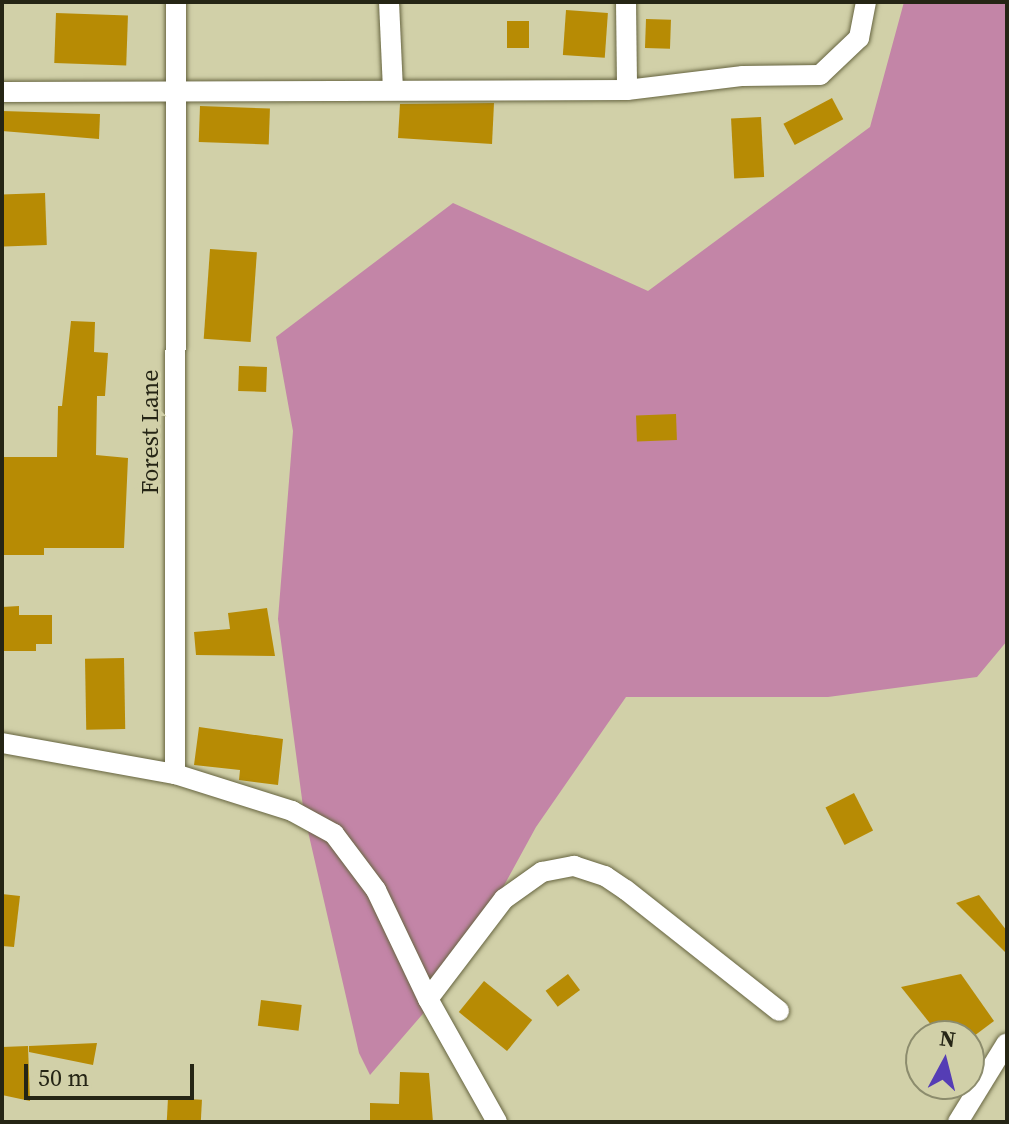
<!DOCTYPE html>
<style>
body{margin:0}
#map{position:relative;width:1009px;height:1124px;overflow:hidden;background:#d1d0a8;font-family:"Source Serif 4",serif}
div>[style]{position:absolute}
.green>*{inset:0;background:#c385a7}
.building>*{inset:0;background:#b78b04;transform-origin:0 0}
.roads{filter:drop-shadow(0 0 2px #666440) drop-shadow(0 0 2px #666440)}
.street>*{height:20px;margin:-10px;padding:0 10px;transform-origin:10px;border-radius:10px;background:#fff}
span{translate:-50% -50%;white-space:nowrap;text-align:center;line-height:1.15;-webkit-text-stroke:6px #d1d0a8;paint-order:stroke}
.street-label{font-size:24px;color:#252515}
.frame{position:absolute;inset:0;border:4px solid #252515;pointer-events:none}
.north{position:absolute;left:905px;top:1020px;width:80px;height:80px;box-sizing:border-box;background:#d1d0a8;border:2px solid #8c8c6d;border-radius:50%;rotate:7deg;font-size:22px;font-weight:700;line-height:32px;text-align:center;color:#252515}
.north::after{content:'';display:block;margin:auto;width:28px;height:36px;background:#553db5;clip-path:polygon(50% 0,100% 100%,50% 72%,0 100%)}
.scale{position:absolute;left:24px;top:1064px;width:170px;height:36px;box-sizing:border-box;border:4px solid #252515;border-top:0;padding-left:10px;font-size:24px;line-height:28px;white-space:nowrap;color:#252515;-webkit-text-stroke:6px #d1d0a8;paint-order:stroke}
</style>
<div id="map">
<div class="green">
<i style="clip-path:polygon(904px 2px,1007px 2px,1007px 641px,977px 677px,828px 697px,626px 697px,536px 827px,453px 979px,370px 1075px,359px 1053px,304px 814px,278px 619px,293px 431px,276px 337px,453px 203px,648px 291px,870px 127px)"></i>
</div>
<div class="building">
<i style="left:566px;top:10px;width:42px;height:45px;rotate:4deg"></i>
<i style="left:56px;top:13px;width:72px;height:50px;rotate:2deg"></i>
<i style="left:646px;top:19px;width:25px;height:29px;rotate:2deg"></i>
<i style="left:507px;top:21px;width:22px;height:27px"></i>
<i style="left:832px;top:98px;width:24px;height:55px;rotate:62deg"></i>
<i style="clip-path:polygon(494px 103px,492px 144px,398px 138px,400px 104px)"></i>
<i style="left:200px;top:106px;width:70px;height:36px;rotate:2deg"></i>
<i style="clip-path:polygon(2px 111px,100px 114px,99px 139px,2px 131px)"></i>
<i style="left:761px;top:117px;width:60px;height:30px;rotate:87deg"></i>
<i style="left:45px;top:193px;width:52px;height:43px;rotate:88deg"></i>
<i style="left:210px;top:249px;width:47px;height:90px;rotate:4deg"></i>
<i style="clip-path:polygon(71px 321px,95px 322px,94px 352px,108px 353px,105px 396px,97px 396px,96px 455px,128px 458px,124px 548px,44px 548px,44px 555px,2px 555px,2px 457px,57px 457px,58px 406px,62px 406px)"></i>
<i style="left:239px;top:366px;width:28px;height:25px;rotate:2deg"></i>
<i style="left:676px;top:414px;width:26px;height:40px;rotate:88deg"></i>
<i style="clip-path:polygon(19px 606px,19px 615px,52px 615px,52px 644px,36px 644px,36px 651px,2px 651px,2px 607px)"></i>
<i style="clip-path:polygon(267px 608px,275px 656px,196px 655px,194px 632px,230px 629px,228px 613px)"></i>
<i style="left:124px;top:658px;width:71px;height:39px;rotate:89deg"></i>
<i style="clip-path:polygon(199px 727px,283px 739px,278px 785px,239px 780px,240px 770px,194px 765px)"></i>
<i style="left:854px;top:793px;width:42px;height:32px;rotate:63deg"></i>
<i style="clip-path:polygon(2px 894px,20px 896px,14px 947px,2px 946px)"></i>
<i style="clip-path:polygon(979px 895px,1007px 931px,1007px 954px,956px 903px)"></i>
<i style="left:568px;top:974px;width:20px;height:28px;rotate:53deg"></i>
<i style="clip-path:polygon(961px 974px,994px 1021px,974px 1036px,940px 1036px,901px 987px)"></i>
<i style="left:484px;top:981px;width:62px;height:40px;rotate:39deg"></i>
<i style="left:261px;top:1000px;width:41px;height:26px;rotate:7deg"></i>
<i style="clip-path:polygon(97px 1043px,93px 1065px,29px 1052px,29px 1046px)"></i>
<i style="clip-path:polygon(28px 1046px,30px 1101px,2px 1095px,2px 1047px)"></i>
<i style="clip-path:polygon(400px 1072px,429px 1073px,433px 1122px,370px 1122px,370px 1103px,399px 1104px)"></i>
<i style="left:168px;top:1098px;width:34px;height:24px;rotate:3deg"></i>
</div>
<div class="roads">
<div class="street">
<i style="left:389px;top:2px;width:88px;rotate:87.4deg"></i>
<i style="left:626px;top:2px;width:88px;rotate:89.3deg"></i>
<i style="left:2px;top:92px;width:625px;rotate:-0.18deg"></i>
<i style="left:627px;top:90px;width:117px;rotate:-6.9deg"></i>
<i style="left:743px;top:76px;width:77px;rotate:-0.7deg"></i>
<i style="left:820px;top:75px;width:54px;rotate:-43.5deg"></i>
<i style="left:859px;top:38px;width:37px;rotate:-79deg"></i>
<i style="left:2px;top:743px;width:176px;rotate:10.2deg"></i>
<i style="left:175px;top:774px;width:123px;rotate:17.5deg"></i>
<i style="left:292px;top:811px;width:48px;rotate:28.7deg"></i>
<i style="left:334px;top:834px;width:70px;rotate:53.1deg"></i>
<i style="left:376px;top:890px;width:121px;rotate:64.5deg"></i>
<i style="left:428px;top:999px;width:141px;rotate:60.7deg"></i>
<i style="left:175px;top:774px;width:772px;rotate:-89.93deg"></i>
<i style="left:428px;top:999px;width:126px;rotate:-52.8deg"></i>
<i style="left:504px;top:899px;width:47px;rotate:-35.4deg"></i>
<i style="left:542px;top:872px;width:33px;rotate:-11deg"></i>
<i style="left:574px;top:866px;width:33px;rotate:18deg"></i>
<i style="left:605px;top:876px;width:25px;rotate:34deg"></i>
<i style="left:626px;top:890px;width:195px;rotate:38.3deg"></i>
<i style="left:958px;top:1122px;width:92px;rotate:-58.4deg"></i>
</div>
</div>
<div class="street-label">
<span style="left:150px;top:432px;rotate:-90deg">Forest Lane</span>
</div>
<div class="frame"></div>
<div class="north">N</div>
<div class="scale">50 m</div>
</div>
